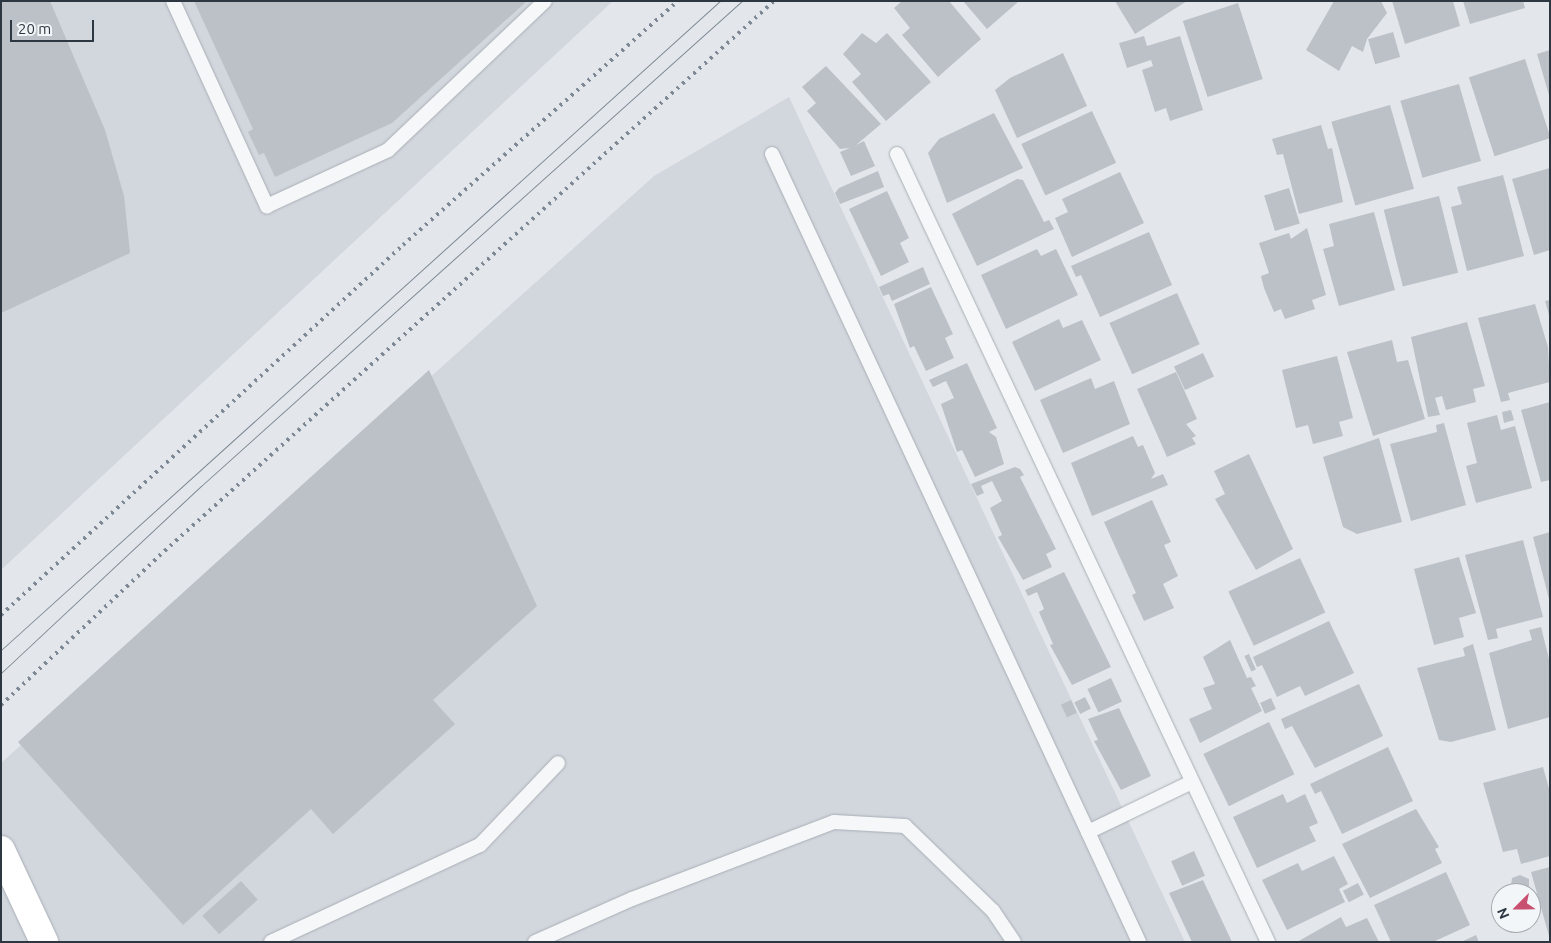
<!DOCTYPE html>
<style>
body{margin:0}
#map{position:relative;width:1551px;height:943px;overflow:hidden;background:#e3e7eb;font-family:Ubuntu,sans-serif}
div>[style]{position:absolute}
.built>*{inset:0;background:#d2d6dd}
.building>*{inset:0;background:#bbc1c7;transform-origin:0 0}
.roads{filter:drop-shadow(0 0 1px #a8afb5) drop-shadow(0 0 1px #a8afb5)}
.lane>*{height:14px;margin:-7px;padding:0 7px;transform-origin:7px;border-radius:7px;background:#f6f7f9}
.secondary>*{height:28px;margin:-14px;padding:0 14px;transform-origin:14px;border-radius:14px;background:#fff}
.tram>*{height:1px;margin:-0.5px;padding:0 0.5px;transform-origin:0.5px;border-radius:0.5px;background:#7d8894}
.rail>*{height:4px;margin-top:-2px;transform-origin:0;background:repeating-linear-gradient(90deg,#7d8894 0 2.5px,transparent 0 7.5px)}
span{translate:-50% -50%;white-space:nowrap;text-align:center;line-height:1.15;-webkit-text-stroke:4px #f3f6f8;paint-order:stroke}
.frame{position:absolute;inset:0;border:2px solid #2c3742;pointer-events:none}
.north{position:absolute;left:1491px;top:883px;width:50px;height:50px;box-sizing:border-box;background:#f3f6f8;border:1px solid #a3aaaf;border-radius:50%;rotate:247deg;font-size:14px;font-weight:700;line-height:20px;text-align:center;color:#2c3742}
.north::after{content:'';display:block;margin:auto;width:18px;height:22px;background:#c85070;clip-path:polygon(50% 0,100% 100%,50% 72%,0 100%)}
.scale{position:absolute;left:10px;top:20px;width:84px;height:22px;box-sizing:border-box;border:2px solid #2c3742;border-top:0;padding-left:6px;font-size:15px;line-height:18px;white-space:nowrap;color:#2c3742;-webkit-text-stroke:4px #f3f6f8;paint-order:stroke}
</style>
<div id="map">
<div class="built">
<i style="clip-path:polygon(1px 1px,613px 1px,1px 570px)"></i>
<i style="clip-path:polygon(789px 97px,1185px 942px,1px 942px,1px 763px,654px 176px)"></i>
</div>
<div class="building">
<i style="clip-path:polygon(1px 1px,50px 1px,105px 130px,124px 196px,130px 253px,1px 313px)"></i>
<i style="clip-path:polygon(194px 1px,527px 1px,392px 123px,275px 177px,264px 153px,259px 155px,248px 132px,253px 129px)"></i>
<i style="clip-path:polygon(902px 1px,949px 1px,981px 39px,938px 77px,902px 35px,910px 28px,894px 8px)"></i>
<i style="clip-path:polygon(963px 1px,1019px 1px,987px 29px)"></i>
<i style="clip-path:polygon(1115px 1px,1187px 1px,1135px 34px)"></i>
<i style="clip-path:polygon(1334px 1px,1381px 1px,1387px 13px,1367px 39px,1363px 52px,1352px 46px,1339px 71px,1306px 50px)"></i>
<i style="clip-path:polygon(1392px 1px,1453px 1px,1460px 26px,1405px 44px)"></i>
<i style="clip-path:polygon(1463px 1px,1523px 1px,1525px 8px,1470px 24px)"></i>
<i style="left:1238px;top:3px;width:80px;height:58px;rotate:72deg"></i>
<i style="left:1393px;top:32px;width:26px;height:26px;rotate:74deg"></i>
<i style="clip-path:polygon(862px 33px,876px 43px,887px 33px,931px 82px,886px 121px,852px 82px,861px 74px,843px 54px)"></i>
<i style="clip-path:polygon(1144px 36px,1147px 46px,1180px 36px,1203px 110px,1170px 121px,1166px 108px,1155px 112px,1142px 70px,1153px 66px,1151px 60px,1127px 68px,1119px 43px)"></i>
<i style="clip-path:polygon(1550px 50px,1550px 95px,1549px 95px,1537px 54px)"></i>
<i style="clip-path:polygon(1063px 53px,1087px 106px,1017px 138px,995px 90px,1010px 78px)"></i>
<i style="left:1525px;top:59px;width:83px;height:59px;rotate:72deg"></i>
<i style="clip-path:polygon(826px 66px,881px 124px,856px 145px,864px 141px,875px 166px,851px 176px,840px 152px,850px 148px,840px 149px,807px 111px,816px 103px,802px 87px)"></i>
<i style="left:1459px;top:84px;width:80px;height:61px;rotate:74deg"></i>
<i style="left:1390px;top:105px;width:87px;height:61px;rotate:74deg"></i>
<i style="left:1092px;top:111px;width:57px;height:78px;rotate:65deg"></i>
<i style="clip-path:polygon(994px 113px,1023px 168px,947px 203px,928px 153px,939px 139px)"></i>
<i style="clip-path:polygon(1321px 125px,1328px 149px,1332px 148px,1343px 202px,1299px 214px,1283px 154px,1277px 155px,1272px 139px)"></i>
<i style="clip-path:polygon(1550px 168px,1550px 250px,1534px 255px,1512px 179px)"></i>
<i style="clip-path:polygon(878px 171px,884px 187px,840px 204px,835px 193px,839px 188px)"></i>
<i style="clip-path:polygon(1120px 172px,1144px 223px,1072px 257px,1055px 218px,1068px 212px,1062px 199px)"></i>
<i style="clip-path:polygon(1503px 175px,1524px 256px,1467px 271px,1451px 207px,1462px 204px,1457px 187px)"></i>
<i style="clip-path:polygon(1017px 179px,1023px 180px,1044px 222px,1049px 220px,1054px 229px,977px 266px,952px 214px)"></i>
<i style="left:1289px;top:188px;width:37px;height:26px;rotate:73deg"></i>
<i style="clip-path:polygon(887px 191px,909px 238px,900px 243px,909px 262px,881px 276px,849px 209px)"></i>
<i style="left:1439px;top:196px;width:79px;height:57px;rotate:76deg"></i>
<i style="clip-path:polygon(1374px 212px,1395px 290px,1339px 306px,1323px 249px,1334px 246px,1329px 224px)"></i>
<i style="clip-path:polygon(1307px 228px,1326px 295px,1312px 300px,1315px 309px,1285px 319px,1281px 309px,1274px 312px,1264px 288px,1261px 276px,1269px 273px,1259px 243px,1289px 233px,1291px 239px)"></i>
<i style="clip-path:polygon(1149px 232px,1172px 285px,1100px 317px,1081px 275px,1076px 277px,1071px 266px)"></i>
<i style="clip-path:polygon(1037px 249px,1041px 256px,1056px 249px,1078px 295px,1006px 329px,981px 275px)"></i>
<i style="clip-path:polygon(923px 267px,930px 284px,892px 301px,889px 294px,883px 296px,879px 287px)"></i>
<i style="clip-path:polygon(931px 287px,953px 334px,945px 338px,954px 358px,926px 371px,914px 346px,910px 348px,894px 304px)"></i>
<i style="left:1177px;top:293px;width:56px;height:74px;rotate:66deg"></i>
<i style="clip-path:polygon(1550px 300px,1550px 315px,1549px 315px,1545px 301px)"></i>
<i style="clip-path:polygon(1535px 304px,1548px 347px,1550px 382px,1508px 393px,1510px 400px,1501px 402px,1478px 318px)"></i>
<i style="clip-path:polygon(1059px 319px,1063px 328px,1082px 320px,1101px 360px,1035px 391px,1012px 342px)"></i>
<i style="clip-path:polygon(1467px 322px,1485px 386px,1473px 389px,1476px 402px,1446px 410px,1442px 396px,1435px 398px,1440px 415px,1428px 417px,1411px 337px)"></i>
<i style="clip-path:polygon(1392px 340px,1397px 362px,1408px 360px,1425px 419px,1373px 436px,1347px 352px)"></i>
<i style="left:1203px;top:353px;width:26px;height:32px;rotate:65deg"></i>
<i style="clip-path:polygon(1337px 356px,1353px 418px,1339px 422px,1343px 436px,1313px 444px,1308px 425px,1296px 428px,1282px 370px)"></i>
<i style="clip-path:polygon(967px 363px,997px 428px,989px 432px,996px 437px,1004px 464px,975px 477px,962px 450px,957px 452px,941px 404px,954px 398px,946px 381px,933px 387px,929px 380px)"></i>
<i style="clip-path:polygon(429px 370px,537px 606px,433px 700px,455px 724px,333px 834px,311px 809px,183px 925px,18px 742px)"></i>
<i style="clip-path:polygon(1176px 372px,1197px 419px,1186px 424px,1196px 436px,1192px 438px,1196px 444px,1167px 457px,1137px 389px)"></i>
<i style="clip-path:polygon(1091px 378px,1095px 389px,1114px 381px,1130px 424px,1063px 453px,1040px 400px)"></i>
<i style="clip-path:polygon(1550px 402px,1550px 480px,1541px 482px,1521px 410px)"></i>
<i style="clip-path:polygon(1511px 410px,1514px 420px,1504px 423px,1502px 412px)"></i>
<i style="clip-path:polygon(1497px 415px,1501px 430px,1515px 426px,1532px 488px,1476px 503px,1466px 466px,1477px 463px,1467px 423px)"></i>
<i style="clip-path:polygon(1444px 423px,1466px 505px,1411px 521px,1390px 444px,1437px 432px,1436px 425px)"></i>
<i style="clip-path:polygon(1133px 436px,1138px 447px,1143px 445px,1155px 473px,1151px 479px,1163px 474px,1168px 485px,1092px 516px,1071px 463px)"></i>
<i style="clip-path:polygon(1379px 438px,1402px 522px,1357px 534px,1343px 527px,1323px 457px)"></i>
<i style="clip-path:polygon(1249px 454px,1293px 549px,1256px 570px,1215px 499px,1225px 494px,1214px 471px)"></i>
<i style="clip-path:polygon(1015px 467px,1020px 469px,1024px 475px,1020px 477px,1056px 549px,1046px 554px,1052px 567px,1023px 580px,998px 537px,1002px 535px,990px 508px,1002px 501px,992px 481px,981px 486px,984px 493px,977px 496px,971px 484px)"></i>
<i style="clip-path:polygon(1152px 500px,1171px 542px,1164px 545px,1178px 576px,1163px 584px,1174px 608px,1144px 621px,1132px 595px,1136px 593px,1104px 522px)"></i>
<i style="clip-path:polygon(1550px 532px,1550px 599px,1549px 599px,1533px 537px)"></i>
<i style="clip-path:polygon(1523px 540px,1543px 617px,1496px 629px,1498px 638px,1488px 640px,1465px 555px)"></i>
<i style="clip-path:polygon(1459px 557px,1476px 613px,1459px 618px,1464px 637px,1434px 645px,1414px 569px)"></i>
<i style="left:1300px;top:558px;width:60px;height:79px;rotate:65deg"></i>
<i style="clip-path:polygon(1064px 572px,1111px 667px,1072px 685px,1050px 645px,1053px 644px,1039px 612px,1044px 609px,1037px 592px,1028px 596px,1025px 590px)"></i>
<i style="clip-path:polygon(1329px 621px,1354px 673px,1305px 696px,1300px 686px,1277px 697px,1262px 665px,1257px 667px,1253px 657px)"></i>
<i style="clip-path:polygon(1541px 627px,1550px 663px,1550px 717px,1508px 729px,1489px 653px,1532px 640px,1529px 630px)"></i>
<i style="clip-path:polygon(1230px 640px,1247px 678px,1251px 677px,1256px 686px,1251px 688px,1262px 711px,1200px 743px,1189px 719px,1212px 709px,1203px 688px,1215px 684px,1203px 657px)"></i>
<i style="clip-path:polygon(1473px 644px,1496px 730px,1451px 742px,1439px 740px,1417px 668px,1465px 656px,1463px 648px)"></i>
<i style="left:1249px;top:654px;width:17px;height:5px;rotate:66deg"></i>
<i style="left:1111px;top:678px;width:26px;height:26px;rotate:65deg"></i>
<i style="clip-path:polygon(1359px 684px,1383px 736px,1315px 768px,1292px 726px,1285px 729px,1281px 719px)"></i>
<i style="left:1085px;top:697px;width:13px;height:12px;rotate:63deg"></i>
<i style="left:1271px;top:698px;width:12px;height:12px;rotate:66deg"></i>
<i style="left:1071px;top:700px;width:14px;height:11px;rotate:65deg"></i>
<i style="clip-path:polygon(1119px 708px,1151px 776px,1121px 790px,1094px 741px,1098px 740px,1088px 719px)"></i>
<i style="left:1269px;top:722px;width:58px;height:73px;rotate:64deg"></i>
<i style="clip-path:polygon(1388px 747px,1413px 801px,1342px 834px,1321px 791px,1315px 794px,1310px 784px)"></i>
<i style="clip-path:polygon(1543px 767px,1550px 792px,1550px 856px,1521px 864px,1517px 849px,1503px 852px,1483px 783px)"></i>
<i style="clip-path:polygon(1283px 794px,1287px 803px,1305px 794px,1318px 823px,1309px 827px,1316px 841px,1257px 868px,1233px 817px)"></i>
<i style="clip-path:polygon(1416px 809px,1439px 847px,1435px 849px,1442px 863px,1370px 898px,1342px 844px)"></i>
<i style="left:1194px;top:851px;width:27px;height:25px;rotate:66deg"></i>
<i style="clip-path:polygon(1334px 856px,1348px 884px,1339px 889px,1345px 902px,1287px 930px,1262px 880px,1298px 863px,1302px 871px)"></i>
<i style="clip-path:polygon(1550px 867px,1550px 936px,1549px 936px,1531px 872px)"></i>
<i style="clip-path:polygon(1446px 872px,1470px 925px,1433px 942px,1391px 942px,1374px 905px)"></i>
<i style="clip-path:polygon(1520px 875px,1529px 879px,1529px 893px,1510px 893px,1512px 878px)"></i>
<i style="clip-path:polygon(1203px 880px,1232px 942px,1192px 942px,1169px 893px)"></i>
<i style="left:241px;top:881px;width:25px;height:52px;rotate:48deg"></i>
<i style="left:1358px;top:883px;width:13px;height:17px;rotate:63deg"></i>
<i style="clip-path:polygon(1341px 917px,1346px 927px,1367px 918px,1379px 942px,1297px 942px)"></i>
<i style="clip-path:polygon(1476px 935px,1479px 942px,1461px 942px)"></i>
</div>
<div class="roads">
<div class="lane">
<i style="left:173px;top:1px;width:226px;rotate:65.4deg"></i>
<i style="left:267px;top:206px;width:133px;rotate:-24.8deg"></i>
<i style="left:388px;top:150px;width:216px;rotate:-43.5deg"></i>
<i style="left:772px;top:154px;width:748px;rotate:65.01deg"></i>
<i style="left:897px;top:154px;width:871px;rotate:64.79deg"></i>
<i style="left:271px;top:942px;width:230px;rotate:-24.9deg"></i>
<i style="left:480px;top:845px;width:113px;rotate:-46.4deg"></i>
<i style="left:535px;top:942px;width:106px;rotate:-23.9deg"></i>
<i style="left:632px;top:899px;width:216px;rotate:-20.9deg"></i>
<i style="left:834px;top:822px;width:71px;rotate:3.2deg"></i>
<i style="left:905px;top:826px;width:122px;rotate:44deg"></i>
<i style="left:993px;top:911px;width:37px;rotate:56deg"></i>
<i style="left:1139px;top:942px;width:121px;rotate:-114.9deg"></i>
<i style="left:1088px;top:832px;width:115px;rotate:-25.7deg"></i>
</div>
<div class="secondary">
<i style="left:1px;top:850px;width:102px;rotate:64.9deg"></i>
</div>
</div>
<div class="tram">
<i style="left:1px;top:650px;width:969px;rotate:-42.07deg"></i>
<i style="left:1px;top:673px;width:274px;rotate:-43.1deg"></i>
<i style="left:201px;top:486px;width:727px;rotate:-41.88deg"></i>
</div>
<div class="rail">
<i style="left:1px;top:615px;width:546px;rotate:-42.63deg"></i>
<i style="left:403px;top:245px;width:368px;rotate:-41.6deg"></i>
<i style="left:1px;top:705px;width:217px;rotate:-43.3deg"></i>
<i style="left:159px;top:556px;width:828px;rotate:-42.06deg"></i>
</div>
<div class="frame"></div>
<div class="north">N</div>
<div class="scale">20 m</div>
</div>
